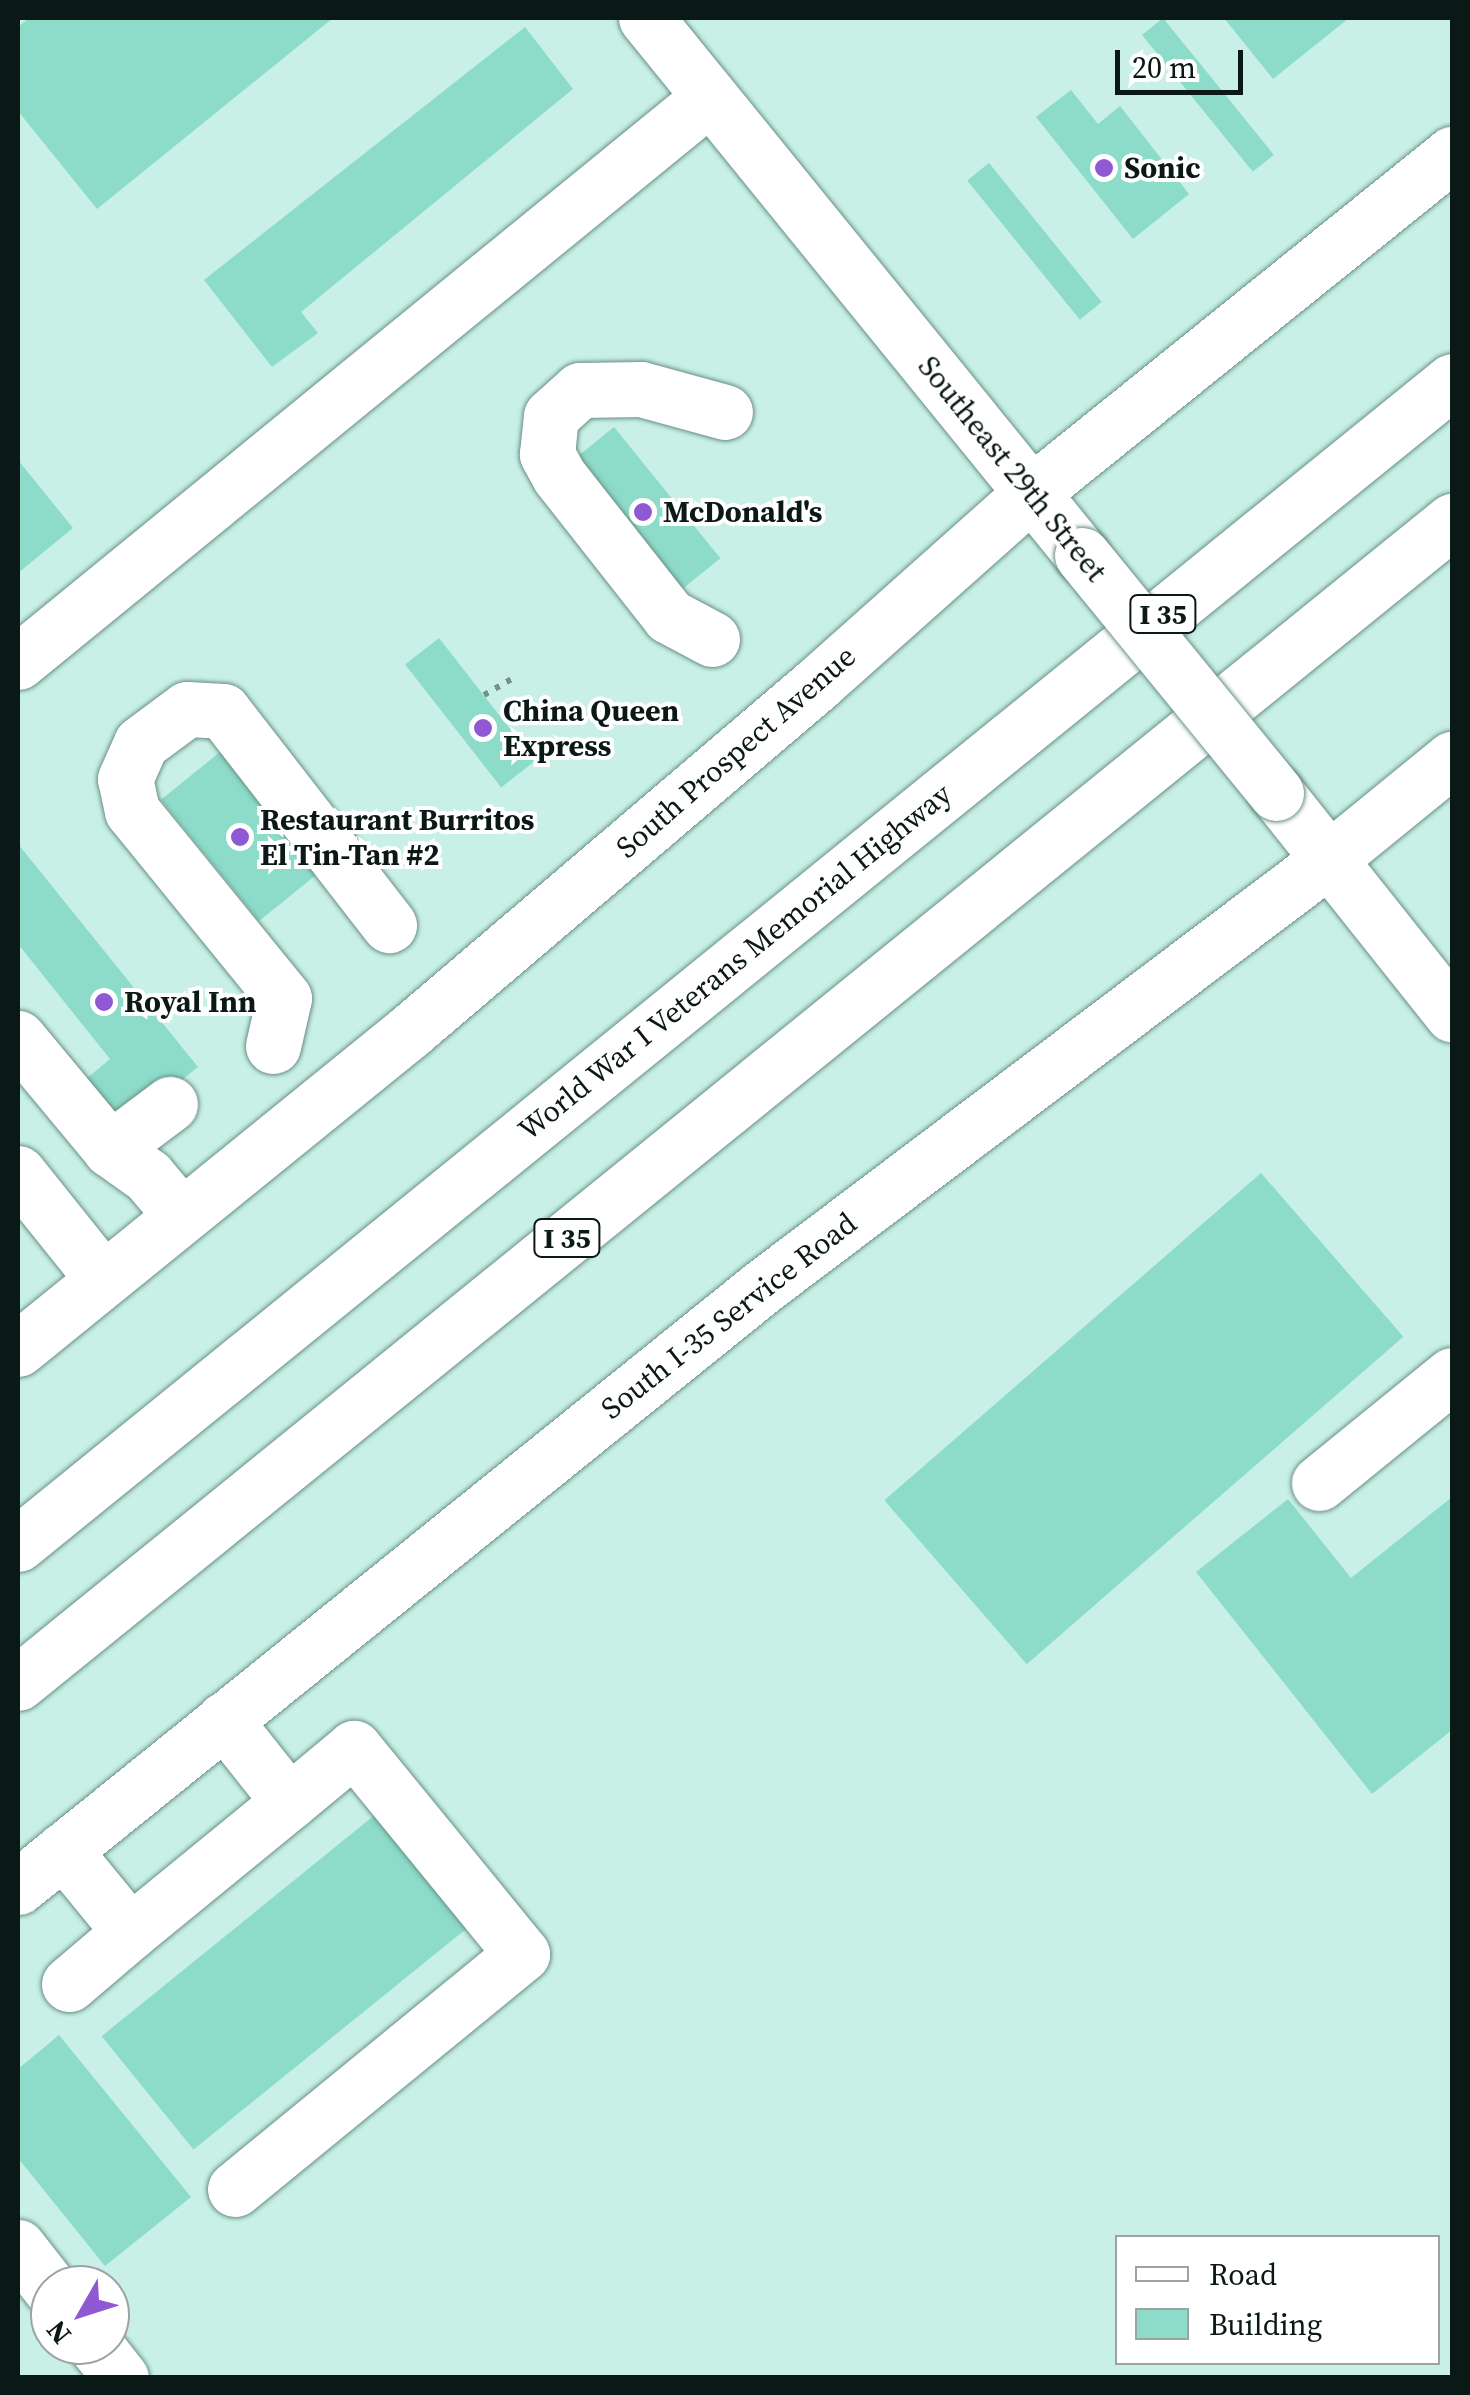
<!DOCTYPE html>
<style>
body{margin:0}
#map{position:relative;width:1470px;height:2395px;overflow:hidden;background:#c8f0e6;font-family:"Source Serif 4",serif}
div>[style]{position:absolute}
.building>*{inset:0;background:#8ddbc9;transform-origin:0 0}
.path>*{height:6px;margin-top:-3px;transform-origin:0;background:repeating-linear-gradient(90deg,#74918a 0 5px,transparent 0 13px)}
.roads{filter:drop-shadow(0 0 2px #6a8f86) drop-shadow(0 0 2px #6a8f86)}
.minor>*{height:55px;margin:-27.5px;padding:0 27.5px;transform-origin:27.5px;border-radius:27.5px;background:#fff}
.major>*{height:55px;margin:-27.5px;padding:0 27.5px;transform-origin:27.5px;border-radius:27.5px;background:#fff}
.highway>*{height:55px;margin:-27.5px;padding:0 27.5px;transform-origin:27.5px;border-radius:27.5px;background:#fff}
.bridges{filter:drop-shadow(0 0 2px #6a8f86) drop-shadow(0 0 2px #6a8f86)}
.major-bridge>*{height:55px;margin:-27.5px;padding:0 27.5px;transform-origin:27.5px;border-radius:27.5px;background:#fff}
.dots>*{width:28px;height:28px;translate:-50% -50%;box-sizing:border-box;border:5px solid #fff;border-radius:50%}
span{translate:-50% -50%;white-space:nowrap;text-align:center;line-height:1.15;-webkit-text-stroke:8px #fff;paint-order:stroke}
.shield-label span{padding:2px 8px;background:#fff;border:2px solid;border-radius:8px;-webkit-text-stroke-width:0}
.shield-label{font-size:28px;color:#0a1916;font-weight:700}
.poi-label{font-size:30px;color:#0a1916;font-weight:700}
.left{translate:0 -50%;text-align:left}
.street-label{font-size:30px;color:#0a1916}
.frame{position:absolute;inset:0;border:20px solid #0a1916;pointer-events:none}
.legend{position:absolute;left:1115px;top:2235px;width:325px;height:130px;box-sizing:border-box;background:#fff;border:2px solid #9da3a2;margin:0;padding:12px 18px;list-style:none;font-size:30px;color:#0a1916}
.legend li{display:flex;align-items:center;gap:20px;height:50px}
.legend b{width:50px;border:2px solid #9da3a2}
.north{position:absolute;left:30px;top:2265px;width:100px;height:100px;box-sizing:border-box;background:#fff;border:2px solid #9da3a2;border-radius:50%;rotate:231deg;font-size:28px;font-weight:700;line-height:40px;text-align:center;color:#0a1916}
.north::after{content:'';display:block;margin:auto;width:35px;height:45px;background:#8e59d2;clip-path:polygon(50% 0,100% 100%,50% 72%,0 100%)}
.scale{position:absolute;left:1115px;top:50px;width:128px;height:45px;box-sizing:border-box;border:5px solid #0a1916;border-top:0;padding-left:12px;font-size:30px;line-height:35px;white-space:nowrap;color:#0a1916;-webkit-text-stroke:8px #fff;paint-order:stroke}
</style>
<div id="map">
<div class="building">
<i style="clip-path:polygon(29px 18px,333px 18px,97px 209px,18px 111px,18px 27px)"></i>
<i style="left:1163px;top:18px;width:176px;height:27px;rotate:51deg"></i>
<i style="clip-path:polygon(1224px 18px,1349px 18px,1273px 79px)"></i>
<i style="clip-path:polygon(525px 27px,573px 89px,301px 312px,318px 333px,272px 367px,204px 280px)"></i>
<i style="clip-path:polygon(1071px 90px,1098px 124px,1120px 106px,1189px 194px,1133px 239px,1036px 117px)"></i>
<i style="left:989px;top:163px;width:179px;height:28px;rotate:51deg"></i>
<i style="left:614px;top:427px;width:169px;height:62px;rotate:51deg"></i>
<i style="clip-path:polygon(18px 460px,73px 528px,18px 573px)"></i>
<i style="left:439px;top:638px;width:156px;height:43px;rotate:52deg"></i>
<i style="left:220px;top:752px;width:156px;height:76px;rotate:51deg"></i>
<i style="clip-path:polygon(18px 844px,198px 1067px,117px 1132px,79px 1085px,110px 1059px,18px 944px)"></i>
<i style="left:1261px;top:1173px;width:217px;height:499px;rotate:49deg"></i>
<i style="clip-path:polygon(1452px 1497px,1452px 1730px,1372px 1794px,1196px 1572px,1288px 1499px,1351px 1578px)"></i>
<i style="left:376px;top:1814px;width:146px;height:353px;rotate:51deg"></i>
<i style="clip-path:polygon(59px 2035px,191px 2197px,105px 2266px,18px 2158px,18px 2069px)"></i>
</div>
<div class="path">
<i style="left:484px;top:695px;width:36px;rotate:-30deg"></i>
</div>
<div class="roads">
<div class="minor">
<i style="left:712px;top:639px;width:49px;rotate:-151.9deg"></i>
<i style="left:669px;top:616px;width:178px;rotate:-128.2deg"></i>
<i style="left:559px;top:476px;width:25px;rotate:-119deg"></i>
<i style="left:547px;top:454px;width:38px;rotate:-84deg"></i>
<i style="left:551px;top:416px;width:39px;rotate:-42deg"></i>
<i style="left:580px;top:390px;width:61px;rotate:-0.9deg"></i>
<i style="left:641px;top:389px;width:87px;rotate:15.3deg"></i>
<i style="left:18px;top:662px;width:893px;rotate:-39.23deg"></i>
<i style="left:18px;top:1038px;width:144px;rotate:50.3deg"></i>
<i style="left:110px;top:1149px;width:47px;rotate:35.4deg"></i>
<i style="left:148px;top:1176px;width:51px;rotate:49.8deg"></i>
<i style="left:273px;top:1046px;width:49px;rotate:-77.1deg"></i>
<i style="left:284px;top:998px;width:241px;rotate:-129.1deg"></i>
<i style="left:132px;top:811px;width:33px;rotate:-102deg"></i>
<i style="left:125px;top:779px;width:39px;rotate:-66deg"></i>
<i style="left:141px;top:743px;width:57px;rotate:-36.5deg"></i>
<i style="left:187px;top:709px;width:36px;rotate:3deg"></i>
<i style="left:223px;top:711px;width:271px;rotate:52.2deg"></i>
<i style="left:110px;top:1149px;width:75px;rotate:-36.9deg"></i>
<i style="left:18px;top:1173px;width:136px;rotate:51.3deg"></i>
<i style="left:1319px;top:1483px;width:171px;rotate:-39.1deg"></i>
<i style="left:63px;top:1850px;width:106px;rotate:50.7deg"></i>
<i style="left:130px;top:1932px;width:205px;rotate:-39.3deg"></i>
<i style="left:289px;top:1802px;width:105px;rotate:-128.4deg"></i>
<i style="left:69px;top:1984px;width:80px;rotate:-40.4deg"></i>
<i style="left:235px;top:2189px;width:371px;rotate:-39.3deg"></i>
<i style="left:522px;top:1954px;width:266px;rotate:-129.2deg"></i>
<i style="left:354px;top:1748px;width:85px;rotate:140.3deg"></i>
<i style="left:18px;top:2247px;width:52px;rotate:52deg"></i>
<i style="left:95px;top:2345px;width:42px;rotate:51.8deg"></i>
</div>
<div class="major">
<i style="left:646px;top:18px;width:692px;rotate:50.93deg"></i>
<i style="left:1276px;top:793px;width:283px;rotate:51.5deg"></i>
<i style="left:18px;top:1349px;width:505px;rotate:-39.05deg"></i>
<i style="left:410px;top:1031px;width:535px;rotate:-40.45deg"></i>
<i style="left:817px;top:684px;width:287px;rotate:-41.7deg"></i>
<i style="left:1031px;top:493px;width:541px;rotate:-38.84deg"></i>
<i style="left:18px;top:1887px;width:956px;rotate:-38.88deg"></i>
<i style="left:762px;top:1287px;width:709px;rotate:-37.03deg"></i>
<i style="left:1328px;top:860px;width:160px;rotate:-39.2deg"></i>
</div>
<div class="highway">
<i style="left:18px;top:1544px;width:1846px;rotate:-39.04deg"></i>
<i style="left:18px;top:1683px;width:1846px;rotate:-39.02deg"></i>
</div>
</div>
<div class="bridges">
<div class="major-bridge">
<i style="left:1082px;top:555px;width:307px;rotate:50.8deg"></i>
</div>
</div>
<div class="dots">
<i style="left:1104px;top:168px;background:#8e59d2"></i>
<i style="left:643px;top:512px;background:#8e59d2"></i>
<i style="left:483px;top:728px;background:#8e59d2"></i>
<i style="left:240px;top:837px;background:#8e59d2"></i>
<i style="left:104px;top:1002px;background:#8e59d2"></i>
</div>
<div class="shield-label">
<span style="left:1163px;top:614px">I 35</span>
<span style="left:567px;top:1238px">I 35</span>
</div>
<div class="poi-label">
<span class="left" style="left:1124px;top:168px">Sonic</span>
<span class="left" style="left:663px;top:512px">McDonald's</span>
<span class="left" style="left:503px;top:728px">China Queen<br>Express</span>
<span class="left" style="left:260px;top:837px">Restaurant Burritos<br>El Tin-Tan #2</span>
<span class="left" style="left:124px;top:1002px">Royal Inn</span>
</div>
<div class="street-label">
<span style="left:1012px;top:469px;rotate:51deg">Southeast 29th Street</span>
<span style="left:736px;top:752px;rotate:-41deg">South Prospect Avenue</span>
<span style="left:735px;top:962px;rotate:-39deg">World War I Veterans Memorial Highway</span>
<span style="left:729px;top:1316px;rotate:-38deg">South I-35 Service Road</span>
</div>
<div class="frame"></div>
<ul class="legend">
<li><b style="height:12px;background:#fff"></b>Road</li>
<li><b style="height:28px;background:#8ddbc9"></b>Building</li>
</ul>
<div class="north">N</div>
<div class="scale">20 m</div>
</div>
